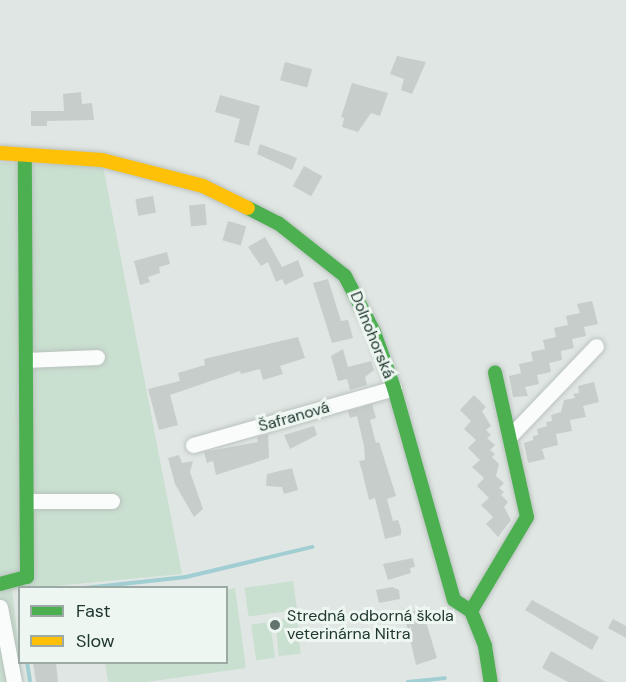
<!DOCTYPE html>
<meta charset="utf-8">
<style>
body{margin:0}
#map{position:relative;width:626px;height:682px;overflow:hidden;background:#e0e6e3;font-family:"DM Sans",sans-serif}
div>[style]{position:absolute}
.green>*{inset:0;background:#c9dfcf;transform-origin:0 0}
.stream>*{height:4px;margin:-2px;padding:0 2px;transform-origin:2px;border-radius:2px;background:#a1ced3}
.building>*{inset:0;background:#c7cdca;transform-origin:0 0}
.roads{filter:drop-shadow(0 0 2px #b9c2be) drop-shadow(0 0 2px #b9c2be)}
.street>*{height:15px;margin:-7.5px;padding:0 7.5px;transform-origin:7.5px;border-radius:7.5px;background:#fafbfb}
.fast>*{height:14px;margin:-7px;padding:0 7px;transform-origin:7px;border-radius:7px;background:#4caf50}
.slow>*{height:14px;margin:-7px;padding:0 7px;transform-origin:7px;border-radius:7px;background:#ffc107}
.dots>*{width:16px;height:16px;translate:-50% -50%;box-sizing:border-box;border:3px solid #edf6f1;border-radius:50%}
span{translate:-50% -50%;white-space:nowrap;text-align:center;line-height:1.15;-webkit-text-stroke:6px #edf6f1;paint-order:stroke}
.street-label{font-size:16px;color:#203730}
.poi-label{font-size:16px;color:#203730}
.left{translate:0 -50%;text-align:left}
.legend{position:absolute;left:18px;top:586px;width:210px;height:78px;box-sizing:border-box;background:#edf6f1;border:2px solid #9baaa4;margin:0;padding:8px 10px;list-style:none;font-size:18px;color:#203730}
.legend li{display:flex;align-items:center;gap:12px;height:30px}
.legend b{width:30px;border:2px solid #9baaa4}
</style>
<div id="map">
<div class="green">
<i style="clip-path:polygon(0 163px,103px 166px,182px 574px,12px 590px,23px 682px,0 682px)"></i>
<i style="left:293px;top:581px;width:29px;height:49px;rotate:82deg"></i>
<i style="clip-path:polygon(235px 588px,246px 668px,146px 682px,108px 682px,105px 663px,226px 662px,227px 590px)"></i>
<i style="left:297px;top:618px;width:36px;height:22px;rotate:84deg"></i>
<i style="left:270px;top:622px;width:36px;height:19px;rotate:82deg"></i>
</div>
<div class="stream">
<i style="left:85px;top:588px;width:102px;rotate:-6.2deg"></i>
<i style="left:186px;top:577px;width:130px;rotate:-13.4deg"></i>
<i style="left:20px;top:600px;width:10px;rotate:90deg"></i>
<i style="left:27px;top:662px;width:20px;rotate:81deg"></i>
<i style="left:408px;top:682px;width:37px;rotate:-6deg"></i>
</div>
<div class="building">
<i style="clip-path:polygon(397px 56px,426px 62px,412px 94px,401px 90px,404px 79px,390px 74px)"></i>
<i style="left:285px;top:62px;width:28px;height:19px;rotate:15deg"></i>
<i style="clip-path:polygon(352px 83px,388px 93px,380px 116px,371px 113px,358px 132px,342px 127px,344px 118px,341px 117px)"></i>
<i style="clip-path:polygon(81px 92px,82px 104px,92px 103px,94px 120px,47px 121px,47px 126px,31px 126px,31px 111px,64px 111px,63px 94px)"></i>
<i style="clip-path:polygon(220px 95px,260px 106px,249px 146px,234px 142px,240px 119px,215px 112px)"></i>
<i style="clip-path:polygon(260px 144px,297px 158px,292px 170px,257px 154px)"></i>
<i style="left:304px;top:166px;width:21px;height:23px;rotate:29deg"></i>
<i style="left:153px;top:196px;width:17px;height:18px;rotate:80deg"></i>
<i style="left:205px;top:204px;width:21px;height:16px;rotate:85deg"></i>
<i style="left:228px;top:221px;width:19px;height:20px;rotate:16deg"></i>
<i style="clip-path:polygon(265px 237px,282px 267px,298px 260px,304px 276px,285px 285px,282px 279px,276px 282px,268px 262px,261px 266px,248px 247px)"></i>
<i style="clip-path:polygon(167px 252px,170px 264px,159px 267px,160px 273px,148px 277px,150px 282px,140px 285px,134px 261px)"></i>
<i style="clip-path:polygon(328px 279px,341px 321px,348px 320px,353px 338px,332px 343px,313px 283px)"></i>
<i style="clip-path:polygon(592px 301px,598px 324px,584px 327px,586px 336px,572px 339px,574px 348px,561px 351px,562px 360px,549px 363px,551px 372px,537px 375px,539px 384px,525px 387px,528px 396px,513px 397px,509px 376px,521px 373px,519px 364px,533px 361px,531px 352px,545px 349px,543px 340px,556px 337px,554px 328px,568px 325px,566px 316px,580px 313px,577px 304px)"></i>
<i style="clip-path:polygon(298px 337px,305px 358px,280px 366px,283px 374px,263px 380px,260px 369px,241px 374px,240px 371px,170px 395px,178px 425px,159px 430px,148px 389px,180px 381px,178px 373px,205px 365px,204px 359px)"></i>
<i style="clip-path:polygon(343px 349px,348px 367px,371px 361px,374px 370px,365px 377px,367px 385px,350px 390px,347px 379px,338px 381px,331px 356px)"></i>
<i style="clip-path:polygon(594px 382px,599px 402px,583px 406px,586px 417px,570px 420px,572px 431px,556px 434px,558px 445px,542px 449px,545px 459px,528px 463px,524px 443px,533px 440px,533px 436px,538px 435px,537px 429px,547px 426px,546px 422px,552px 421px,551px 415px,561px 412px,564px 400px,575px 398px,573px 394px,579px 393px,578px 386px)"></i>
<i style="clip-path:polygon(474px 395px,486px 407px,482px 411px,491px 426px,486px 430px,491px 435px,487px 438px,495px 445px,490px 450px,495px 454px,492px 457px,499px 464px,496px 476px,504px 483px,499px 488px,504px 492px,501px 495px,508px 502px,504px 507px,511px 520px,498px 537px,486px 524px,493px 517px,481px 505px,489px 498px,477px 486px,484px 478px,472px 467px,480px 460px,468px 448px,476px 440px,464px 429px,471px 421px,460px 410px)"></i>
<i style="clip-path:polygon(372px 404px,376px 418px,370px 420px,376px 443px,379px 442px,396px 496px,387px 499px,393px 521px,398px 520px,401px 529px,401px 535px,385px 539px,375px 498px,369px 500px,362px 471px,359px 461px,365px 460px,364px 446px,357px 416px,350px 418px,348px 411px)"></i>
<i style="clip-path:polygon(314px 426px,317px 435px,290px 449px,284px 435px)"></i>
<i style="clip-path:polygon(268px 434px,269px 458px,216px 475px,213px 461px,207px 463px,204px 452px,258px 442px,257px 437px)"></i>
<i style="clip-path:polygon(179px 455px,182px 463px,193px 461px,190px 472px,203px 509px,194px 517px,175px 484px,168px 458px)"></i>
<i style="clip-path:polygon(292px 468px,298px 490px,284px 494px,282px 487px,266px 486px,267px 474px)"></i>
<i style="clip-path:polygon(413px 558px,415px 567px,410px 568px,411px 573px,388px 580px,383px 564px)"></i>
<i style="clip-path:polygon(392px 587px,399px 590px,400px 599px,379px 603px,376px 590px)"></i>
<i style="clip-path:polygon(532px 600px,599px 637px,592px 650px,525px 610px)"></i>
<i style="clip-path:polygon(412px 607px,413px 611px,422px 609px,437px 658px,416px 665px,403px 609px)"></i>
<i style="clip-path:polygon(613px 619px,626px 626px,626px 638px,608px 628px)"></i>
<i style="clip-path:polygon(551px 651px,606px 682px,568px 682px,542px 668px)"></i>
<i style="clip-path:polygon(33px 663px,56px 663px,58px 682px,36px 682px)"></i>
</div>
<div class="roads">
<div class="street">
<i style="left:26px;top:360px;width:71px;rotate:-2.4deg"></i>
<i style="left:511px;top:435px;width:123px;rotate:-46.3deg"></i>
<i style="left:193px;top:445px;width:209px;rotate:-15.8deg"></i>
<i style="left:27px;top:501px;width:85px"></i>
<i style="left:0;top:607px;width:76px;rotate:79.4deg"></i>
</div>
<div class="fast">
<i style="left:248px;top:208px;width:34px;rotate:27deg"></i>
<i style="left:278px;top:223px;width:85px;rotate:38.3deg"></i>
<i style="left:345px;top:276px;width:63px;rotate:62.6deg"></i>
<i style="left:374px;top:332px;width:59px;rotate:70.3deg"></i>
<i style="left:394px;top:388px;width:220px;rotate:74.2deg"></i>
<i style="left:454px;top:600px;width:20px;rotate:33deg"></i>
<i style="left:471px;top:611px;width:38px;rotate:68deg"></i>
<i style="left:485px;top:646px;width:36px;rotate:81deg"></i>
<i style="left:0;top:584px;width:28px;rotate:-15deg"></i>
<i style="left:27px;top:577px;width:422px;rotate:-90.3deg"></i>
<i style="left:471px;top:611px;width:109px;rotate:-59.2deg"></i>
<i style="left:527px;top:517px;width:148px;rotate:-102.5deg"></i>
</div>
<div class="slow">
<i style="left:0;top:153px;width:102px;rotate:3.9deg"></i>
<i style="left:102px;top:160px;width:104px;rotate:14.4deg"></i>
<i style="left:203px;top:186px;width:50px;rotate:26.1deg"></i>
</div>
</div>
<div class="dots">
<i style="left:275px;top:625px;background:#63746f"></i>
</div>
<div class="street-label">
<span style="left:372px;top:335px;rotate:68deg">Dolnohorská</span>
<span style="left:294px;top:417px;rotate:-16deg">Šafranová</span>
</div>
<div class="poi-label">
<span class="left" style="left:287px;top:625px">Stredná odborná škola<br>veterinárna Nitra</span>
</div>
<ul class="legend">
<li><b style="height:8px;background:#4caf50"></b>Fast</li>
<li><b style="height:8px;background:#ffc107"></b>Slow</li>
</ul>
</div>
